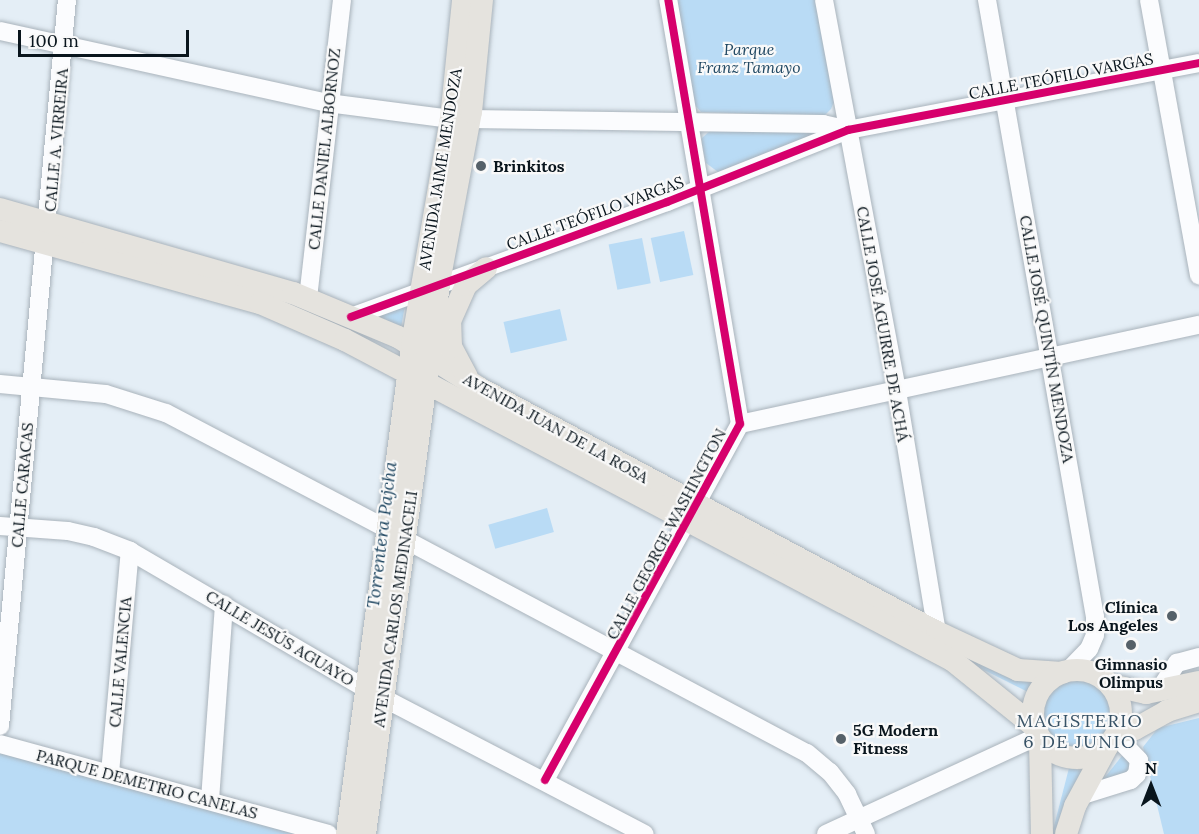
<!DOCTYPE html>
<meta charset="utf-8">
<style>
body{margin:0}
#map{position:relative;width:1199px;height:834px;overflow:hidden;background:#e4eef6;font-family:Lora,serif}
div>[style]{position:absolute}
.green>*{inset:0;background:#b9dbf5;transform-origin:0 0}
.round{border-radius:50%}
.roads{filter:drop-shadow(0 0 2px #a9b3bb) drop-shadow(0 0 2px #a9b3bb)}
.minor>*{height:18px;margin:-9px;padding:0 9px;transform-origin:9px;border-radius:9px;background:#fbfcfe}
.major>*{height:22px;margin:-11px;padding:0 11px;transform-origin:11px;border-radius:11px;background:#e5e3de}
.major>.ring{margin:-11px;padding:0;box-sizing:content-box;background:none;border:22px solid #e5e3de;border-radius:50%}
.cycleway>*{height:8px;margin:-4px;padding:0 4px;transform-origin:4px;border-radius:4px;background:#d6006c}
.dots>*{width:16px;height:16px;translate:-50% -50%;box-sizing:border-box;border:3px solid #f9f9f9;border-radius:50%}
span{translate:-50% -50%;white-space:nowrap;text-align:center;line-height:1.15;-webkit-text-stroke:4.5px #f9f9f9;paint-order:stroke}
.park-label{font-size:16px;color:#204863;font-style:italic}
.street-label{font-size:16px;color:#09151d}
.poi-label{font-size:16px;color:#09151d;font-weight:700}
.left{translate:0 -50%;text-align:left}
.right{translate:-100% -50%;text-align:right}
.water-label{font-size:18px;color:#1c445f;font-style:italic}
.neighbourhood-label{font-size:18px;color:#375266;letter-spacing:1.5px}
.north{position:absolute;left:1121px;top:756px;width:60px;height:60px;-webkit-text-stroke:4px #f9f9f9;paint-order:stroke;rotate:0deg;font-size:16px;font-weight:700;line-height:24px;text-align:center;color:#09151d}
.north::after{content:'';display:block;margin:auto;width:21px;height:27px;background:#09151d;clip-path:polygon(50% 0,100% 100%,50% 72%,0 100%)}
.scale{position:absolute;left:18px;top:30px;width:171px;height:27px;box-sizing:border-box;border:3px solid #09151d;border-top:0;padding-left:8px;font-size:18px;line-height:21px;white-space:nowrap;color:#09151d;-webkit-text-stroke:4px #f9f9f9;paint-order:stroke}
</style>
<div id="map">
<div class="green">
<i style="clip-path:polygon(677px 0,816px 0,834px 102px,831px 109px,824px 116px,701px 112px,694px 104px)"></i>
<i style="clip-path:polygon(711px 130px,817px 132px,818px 134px,718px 172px,706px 163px,702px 145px,702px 138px)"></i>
<i style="left:684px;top:231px;width:45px;height:34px;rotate:78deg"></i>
<i style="left:642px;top:238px;width:46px;height:34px;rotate:79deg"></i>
<i style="clip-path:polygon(405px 305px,401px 328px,373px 316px)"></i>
<i style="left:560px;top:309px;width:32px;height:58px;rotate:77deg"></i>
<i style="left:547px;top:508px;width:25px;height:61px;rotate:74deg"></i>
<i style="clip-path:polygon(943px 641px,1015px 679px,1031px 683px,1028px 692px,976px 666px)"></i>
<i class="round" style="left:1044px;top:679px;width:70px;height:70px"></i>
<i style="clip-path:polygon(1199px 718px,1199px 834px,1164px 834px,1143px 747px,1158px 728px)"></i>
<i style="clip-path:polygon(1129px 747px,1135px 771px,1098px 786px)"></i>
<i style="clip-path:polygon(0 750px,321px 834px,0 834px)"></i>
<i style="clip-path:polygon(1069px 768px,1083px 771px,1057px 834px,1052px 834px)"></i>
</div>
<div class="roads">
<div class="minor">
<i style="left:824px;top:0;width:398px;rotate:79.4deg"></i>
<i style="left:897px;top:391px;width:244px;rotate:80.6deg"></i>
<i style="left:937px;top:632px;width:10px;rotate:114deg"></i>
<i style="left:987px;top:0;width:626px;rotate:80.07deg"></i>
<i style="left:1095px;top:617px;width:18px;rotate:90deg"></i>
<i style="left:1095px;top:635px;width:15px;rotate:113deg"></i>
<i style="left:1089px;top:649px;width:30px;rotate:134deg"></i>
<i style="left:1149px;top:0;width:280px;rotate:79.7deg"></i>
<i style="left:0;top:31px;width:336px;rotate:12.4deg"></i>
<i style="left:328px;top:103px;width:124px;rotate:7.4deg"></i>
<i style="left:470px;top:119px;width:353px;rotate:0.8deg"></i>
<i style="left:823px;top:124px;width:26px;rotate:13deg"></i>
<i style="left:308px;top:298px;width:300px;rotate:-83.5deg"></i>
<i style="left:351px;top:317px;width:336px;rotate:-20deg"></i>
<i style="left:667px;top:202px;width:195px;rotate:-21.7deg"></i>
<i style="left:848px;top:130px;width:357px;rotate:-10.8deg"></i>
<i style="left:0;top:384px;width:106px;rotate:5.4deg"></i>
<i style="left:106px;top:394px;width:63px;rotate:17.6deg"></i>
<i style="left:166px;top:413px;width:250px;rotate:27.7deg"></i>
<i style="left:740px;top:424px;width:470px;rotate:-12.2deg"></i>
<i style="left:0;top:526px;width:68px;rotate:4.2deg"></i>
<i style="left:68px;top:531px;width:27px;rotate:13deg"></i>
<i style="left:94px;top:537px;width:39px;rotate:21deg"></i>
<i style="left:130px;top:551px;width:273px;rotate:30.3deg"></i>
<i style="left:366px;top:689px;width:314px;rotate:27.5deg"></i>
<i style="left:404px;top:539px;width:456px;rotate:28deg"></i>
<i style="left:807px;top:753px;width:30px;rotate:40deg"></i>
<i style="left:830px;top:772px;width:28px;rotate:52deg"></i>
<i style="left:847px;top:794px;width:44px;rotate:64.6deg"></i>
<i style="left:1158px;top:692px;width:35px;rotate:-57deg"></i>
<i style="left:1177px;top:663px;width:23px;rotate:-15deg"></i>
<i style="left:0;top:726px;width:729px;rotate:-84.73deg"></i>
<i style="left:0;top:744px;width:340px;rotate:15.3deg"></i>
<i style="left:110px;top:773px;width:223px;rotate:-84.9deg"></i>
<i style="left:545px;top:780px;width:406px;rotate:-61.3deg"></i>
<i style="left:740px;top:424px;width:430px;rotate:-99.6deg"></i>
<i style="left:1080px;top:796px;width:53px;rotate:-17.4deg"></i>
<i style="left:1131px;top:780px;width:8px;rotate:-45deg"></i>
<i style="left:1137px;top:774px;width:14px;rotate:-82deg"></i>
<i style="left:1139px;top:760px;width:32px;rotate:-134deg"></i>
<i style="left:210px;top:800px;width:196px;rotate:-85.9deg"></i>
<i style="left:826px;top:834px;width:234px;rotate:-24.8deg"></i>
</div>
<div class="major">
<i style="left:0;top:209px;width:305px;rotate:16deg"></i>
<i style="left:293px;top:293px;width:114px;rotate:22.7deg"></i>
<i style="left:398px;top:337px;width:96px;rotate:32.2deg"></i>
<i style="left:479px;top:388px;width:519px;rotate:28.05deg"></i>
<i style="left:937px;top:632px;width:89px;rotate:25.1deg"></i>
<i style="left:1018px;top:670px;width:44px;rotate:3.9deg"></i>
<i style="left:0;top:231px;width:270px;rotate:15.5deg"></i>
<i style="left:260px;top:303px;width:93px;rotate:23.5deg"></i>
<i style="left:345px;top:340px;width:686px;rotate:27.8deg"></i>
<i style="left:952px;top:660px;width:107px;rotate:38.9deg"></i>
<i style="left:467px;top:377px;width:34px;rotate:-118deg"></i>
<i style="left:451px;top:347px;width:26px;rotate:-92deg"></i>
<i style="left:450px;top:321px;width:39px;rotate:-66deg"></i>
<i style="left:466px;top:285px;width:26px;rotate:-40deg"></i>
<i class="ring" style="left:1033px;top:670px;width:66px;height:66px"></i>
<i style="left:1111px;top:685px;width:36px;rotate:13deg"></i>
<i style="left:1146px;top:693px;width:54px;rotate:-11.7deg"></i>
<i style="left:1119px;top:731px;width:16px;rotate:-7deg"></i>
<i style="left:1135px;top:729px;width:37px;rotate:-29deg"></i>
<i style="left:1167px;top:711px;width:34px;rotate:-17deg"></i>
<i style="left:1040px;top:740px;width:94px;rotate:88.8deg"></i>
<i style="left:347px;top:834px;width:494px;rotate:-82.4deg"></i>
<i style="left:412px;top:344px;width:228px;rotate:-80.2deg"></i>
<i style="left:451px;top:119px;width:120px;rotate:-84.2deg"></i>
<i style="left:365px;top:834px;width:562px;rotate:-82.33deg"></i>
<i style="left:440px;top:277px;width:168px;rotate:-79.4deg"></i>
<i style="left:471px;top:112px;width:113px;rotate:-84.4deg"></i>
<i style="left:1066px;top:834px;width:29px;rotate:-72deg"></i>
<i style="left:1075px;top:806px;width:67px;rotate:-61.5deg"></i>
</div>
</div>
<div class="cycleway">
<i style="left:351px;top:317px;width:336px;rotate:-20deg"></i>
<i style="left:667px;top:202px;width:195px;rotate:-21.7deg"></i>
<i style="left:848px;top:130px;width:357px;rotate:-10.8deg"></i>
<i style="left:545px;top:780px;width:406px;rotate:-61.3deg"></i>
<i style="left:740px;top:424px;width:430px;rotate:-99.6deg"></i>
</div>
<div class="dots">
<i style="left:481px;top:166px;background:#566169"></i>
<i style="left:1172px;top:616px;background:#566169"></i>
<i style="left:1131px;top:645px;background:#566169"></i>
<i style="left:841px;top:739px;background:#566169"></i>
</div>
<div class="park-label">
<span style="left:749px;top:58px">Parque<br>Franz Tamayo</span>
</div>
<div class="street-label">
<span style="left:1061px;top:76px;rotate:-11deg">CALLE TEÓFILO VARGAS</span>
<span style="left:56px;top:140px;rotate:-85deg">CALLE A. VIRREIRA</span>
<span style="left:324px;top:149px;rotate:-84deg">CALLE DANIEL ALBORNOZ</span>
<span style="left:440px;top:169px;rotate:-81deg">AVENIDA JAIME MENDOZA</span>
<span style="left:595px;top:213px;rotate:-20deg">CALLE TEÓFILO VARGAS</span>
<span style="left:883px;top:324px;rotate:80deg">CALLE JOSÉ AGUIRRE DE ACHÁ</span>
<span style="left:1047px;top:339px;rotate:80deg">CALLE JOSÉ QUINTÍN MENDOZA</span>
<span style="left:556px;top:428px;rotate:29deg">AVENIDA JUAN DE LA ROSA</span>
<span style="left:22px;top:485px;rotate:-85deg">CALLE CARACAS</span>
<span style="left:666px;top:534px;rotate:-62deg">CALLE GEORGE WASHINGTON</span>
<span style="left:395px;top:609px;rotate:-82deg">AVENIDA CARLOS MEDINACELI</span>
<span style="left:280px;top:638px;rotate:31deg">CALLE JESÚS AGUAYO</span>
<span style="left:120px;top:662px;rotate:-85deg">CALLE VALENCIA</span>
<span style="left:147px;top:784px;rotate:15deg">PARQUE DEMETRIO CANELAS</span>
</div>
<div class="poi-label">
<span class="left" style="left:493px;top:166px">Brinkitos</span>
<span class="right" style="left:1158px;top:616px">Clínica<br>Los Angeles</span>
<span style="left:1131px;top:673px">Gimnasio<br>Olimpus</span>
<span class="left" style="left:853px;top:739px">5G Modern<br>Fitness</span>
</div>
<div class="water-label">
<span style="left:382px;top:535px;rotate:-83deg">Torrentera Pajcha</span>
</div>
<div class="neighbourhood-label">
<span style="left:1080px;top:732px">MAGISTERIO<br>6 DE JUNIO</span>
</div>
<div class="north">N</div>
<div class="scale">100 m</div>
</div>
